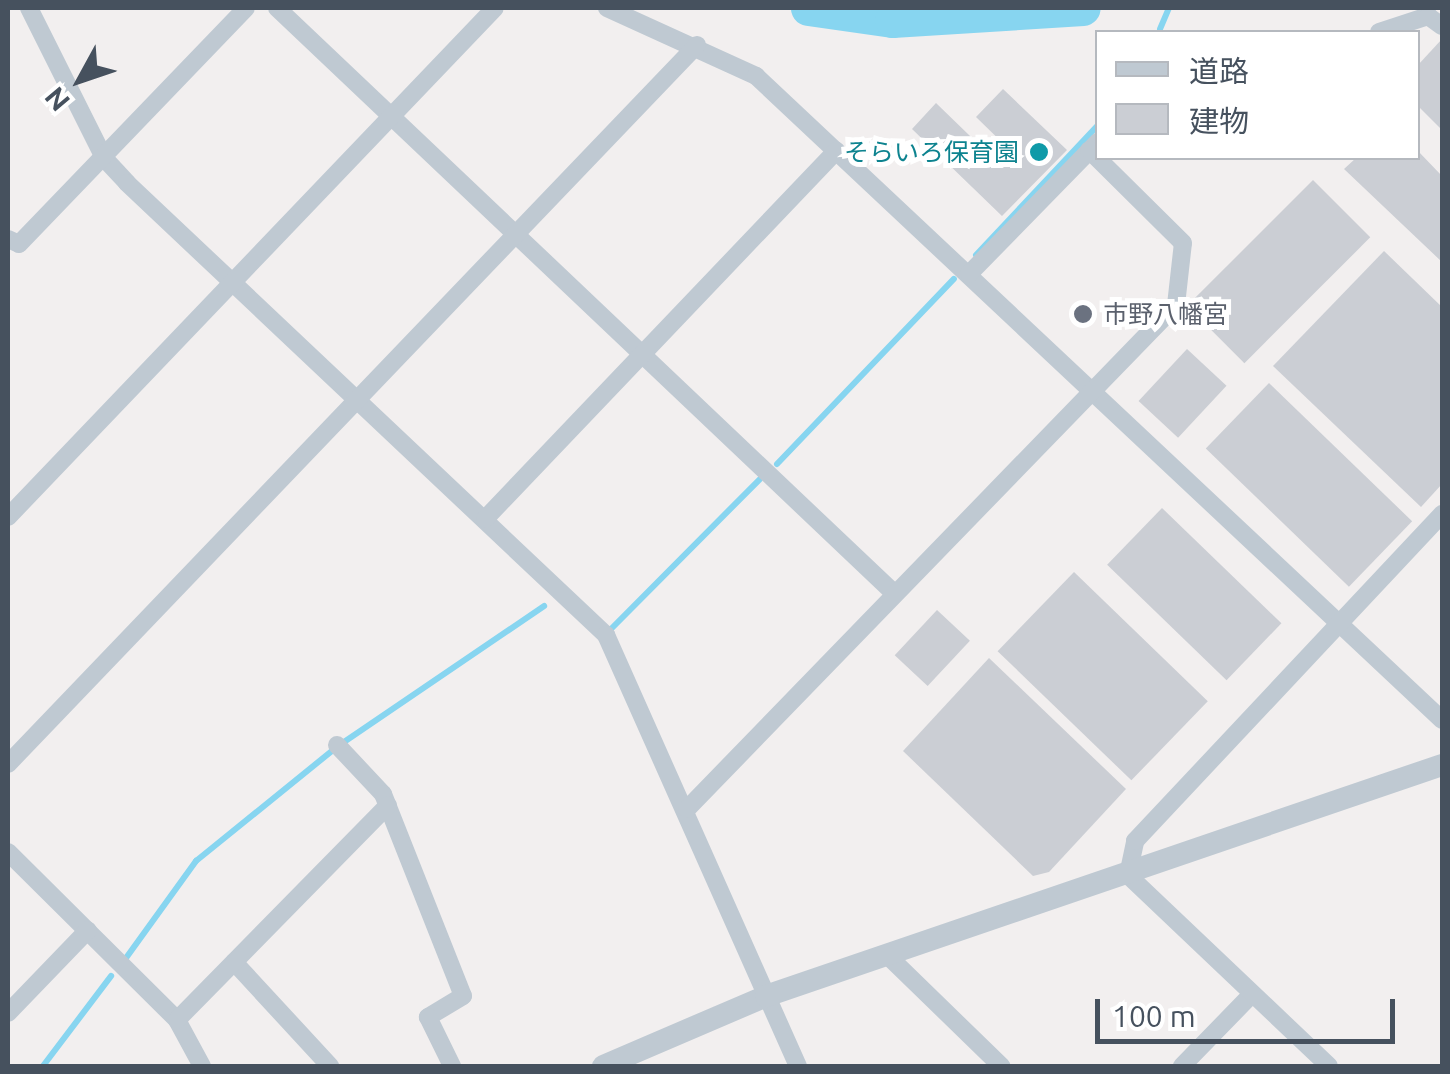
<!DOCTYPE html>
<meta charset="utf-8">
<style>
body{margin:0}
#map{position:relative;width:1450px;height:1074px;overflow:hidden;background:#f2efef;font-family:Ubuntu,"Noto Sans JP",sans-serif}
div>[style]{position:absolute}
.stream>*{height:6px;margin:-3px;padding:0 3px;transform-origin:3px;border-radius:3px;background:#87d5f0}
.river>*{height:35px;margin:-17.5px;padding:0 17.5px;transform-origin:17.5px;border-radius:17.5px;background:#87d5f0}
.building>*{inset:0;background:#cbced4;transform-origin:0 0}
.minor>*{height:18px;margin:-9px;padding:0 9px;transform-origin:9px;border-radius:9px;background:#bfc9d2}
.tertiary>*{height:22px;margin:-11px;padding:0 11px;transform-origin:11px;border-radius:11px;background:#bfc9d2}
.dots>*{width:28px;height:28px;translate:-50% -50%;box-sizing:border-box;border:5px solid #fff;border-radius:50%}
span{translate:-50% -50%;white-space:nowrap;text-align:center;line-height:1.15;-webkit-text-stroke:10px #fff;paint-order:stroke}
.culture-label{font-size:25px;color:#0d838f}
.right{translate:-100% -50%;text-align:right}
.worship-label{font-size:25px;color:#5b616d}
.left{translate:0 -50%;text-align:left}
.frame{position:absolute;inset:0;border:10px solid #46515e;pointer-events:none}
.legend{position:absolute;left:1095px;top:30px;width:325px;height:130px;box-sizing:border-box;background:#fff;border:2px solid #b5b9bf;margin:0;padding:12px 18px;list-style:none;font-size:30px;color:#46515e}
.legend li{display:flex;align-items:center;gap:20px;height:50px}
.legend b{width:50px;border:2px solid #b5b9bf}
.north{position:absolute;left:30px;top:30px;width:100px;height:100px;-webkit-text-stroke:8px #fff;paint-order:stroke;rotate:230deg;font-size:28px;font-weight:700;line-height:40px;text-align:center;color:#46515e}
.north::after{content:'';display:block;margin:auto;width:35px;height:45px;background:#46515e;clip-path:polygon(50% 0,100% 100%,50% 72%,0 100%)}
.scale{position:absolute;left:1095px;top:999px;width:300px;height:45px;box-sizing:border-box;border:5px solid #46515e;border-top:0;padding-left:12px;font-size:30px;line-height:35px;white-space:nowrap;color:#46515e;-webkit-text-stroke:8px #fff;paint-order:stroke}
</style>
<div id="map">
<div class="stream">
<i style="left:1160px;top:29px;width:23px;rotate:-67deg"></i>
<i style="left:976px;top:255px;width:178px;rotate:-46.8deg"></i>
<i style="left:777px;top:464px;width:256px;rotate:-46.3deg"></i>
<i style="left:611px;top:629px;width:211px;rotate:-45.2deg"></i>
<i style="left:344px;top:742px;width:242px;rotate:-34.2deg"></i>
<i style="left:126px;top:958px;width:120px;rotate:-54.2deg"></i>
<i style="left:196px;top:861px;width:175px;rotate:-39deg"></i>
<i style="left:43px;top:1066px;width:113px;rotate:-52.9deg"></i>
</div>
<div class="river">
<i style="left:808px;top:8px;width:85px;rotate:8.1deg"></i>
<i style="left:892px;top:20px;width:191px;rotate:-3.6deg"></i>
</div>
<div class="building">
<i style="clip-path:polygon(1442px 39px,1442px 130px,1418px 106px,1418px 65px)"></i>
<i style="clip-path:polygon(1003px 89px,1067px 150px,1002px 216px,912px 129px,936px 103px,1003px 168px,1015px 155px,976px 117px)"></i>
<i style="clip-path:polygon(1418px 151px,1442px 176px,1442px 262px,1344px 169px,1356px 158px,1418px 158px)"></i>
<i style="left:1313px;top:180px;width:81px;height:178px;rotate:45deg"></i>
<i style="clip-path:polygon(1384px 251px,1442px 307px,1442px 484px,1421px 507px,1273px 366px)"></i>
<i style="left:1187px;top:349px;width:54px;height:71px;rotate:43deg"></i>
<i style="left:1269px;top:383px;width:199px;height:91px;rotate:44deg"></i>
<i style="left:1162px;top:508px;width:166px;height:79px;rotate:44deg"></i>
<i style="left:1074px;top:572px;width:186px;height:110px;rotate:44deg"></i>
<i style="left:937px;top:610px;width:45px;height:62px;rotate:43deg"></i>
<i style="clip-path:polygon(989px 658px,1126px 789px,1049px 872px,1033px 876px,903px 751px)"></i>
</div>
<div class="minor">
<i style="left:29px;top:8px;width:168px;rotate:63.4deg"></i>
<i style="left:104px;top:158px;width:34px;rotate:47deg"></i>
<i style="left:127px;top:183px;width:659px;rotate:43.34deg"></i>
<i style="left:606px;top:635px;width:472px;rotate:66deg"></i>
<i style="left:277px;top:8px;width:850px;rotate:43.48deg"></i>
<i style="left:607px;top:8px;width:164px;rotate:24.5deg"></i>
<i style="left:756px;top:76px;width:941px;rotate:43.19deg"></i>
<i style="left:1379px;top:32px;width:52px;rotate:-18.1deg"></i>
<i style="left:1428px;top:16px;width:17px;rotate:36deg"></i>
<i style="left:8px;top:239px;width:12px;rotate:24deg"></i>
<i style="left:19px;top:244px;width:327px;rotate:-46.1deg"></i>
<i style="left:969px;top:274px;width:185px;rotate:-45.7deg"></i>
<i style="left:8px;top:517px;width:704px;rotate:-46.27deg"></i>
<i style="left:485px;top:519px;width:509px;rotate:-46.35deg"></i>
<i style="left:337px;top:745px;width:67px;rotate:46.8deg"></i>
<i style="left:383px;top:794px;width:217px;rotate:68.4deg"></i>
<i style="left:463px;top:996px;width:41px;rotate:149deg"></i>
<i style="left:428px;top:1017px;width:55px;rotate:63.9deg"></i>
<i style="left:8px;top:764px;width:996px;rotate:-46.22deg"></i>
<i style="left:687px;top:809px;width:702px;rotate:-45.87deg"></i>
<i style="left:1176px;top:305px;width:62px;rotate:-83.6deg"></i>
<i style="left:1183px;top:243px;width:132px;rotate:-135.3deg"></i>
<i style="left:8px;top:852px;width:238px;rotate:44.8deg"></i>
<i style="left:177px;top:1020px;width:52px;rotate:61.5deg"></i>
<i style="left:886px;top:954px;width:161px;rotate:44.2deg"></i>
<i style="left:234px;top:962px;width:142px;rotate:47.3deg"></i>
<i style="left:8px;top:1013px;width:115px;rotate:-46.1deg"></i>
<i style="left:177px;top:1020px;width:301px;rotate:-45.5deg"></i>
<i style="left:1182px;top:1066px;width:100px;rotate:-45.8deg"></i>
<i style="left:1329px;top:1066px;width:277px;rotate:-136.5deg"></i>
<i style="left:1128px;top:875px;width:35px;rotate:-78deg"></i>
<i style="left:1135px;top:841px;width:449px;rotate:-46.8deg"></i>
</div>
<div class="tertiary">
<i style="left:603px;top:1066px;width:177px;rotate:-23.2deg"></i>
<i style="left:766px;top:996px;width:714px;rotate:-18.87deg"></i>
</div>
<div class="dots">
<i style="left:1039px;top:152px;background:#0f9aa8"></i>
<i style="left:1083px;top:314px;background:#6b7280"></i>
</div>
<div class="culture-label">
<span class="right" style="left:1019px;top:152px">そらいろ保育園</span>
</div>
<div class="worship-label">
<span class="left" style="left:1103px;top:314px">市野八幡宮</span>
</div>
<div class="frame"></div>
<ul class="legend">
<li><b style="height:12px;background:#bfc9d2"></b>道路</li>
<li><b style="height:28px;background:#cbced4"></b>建物</li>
</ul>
<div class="north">N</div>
<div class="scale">100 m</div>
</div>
